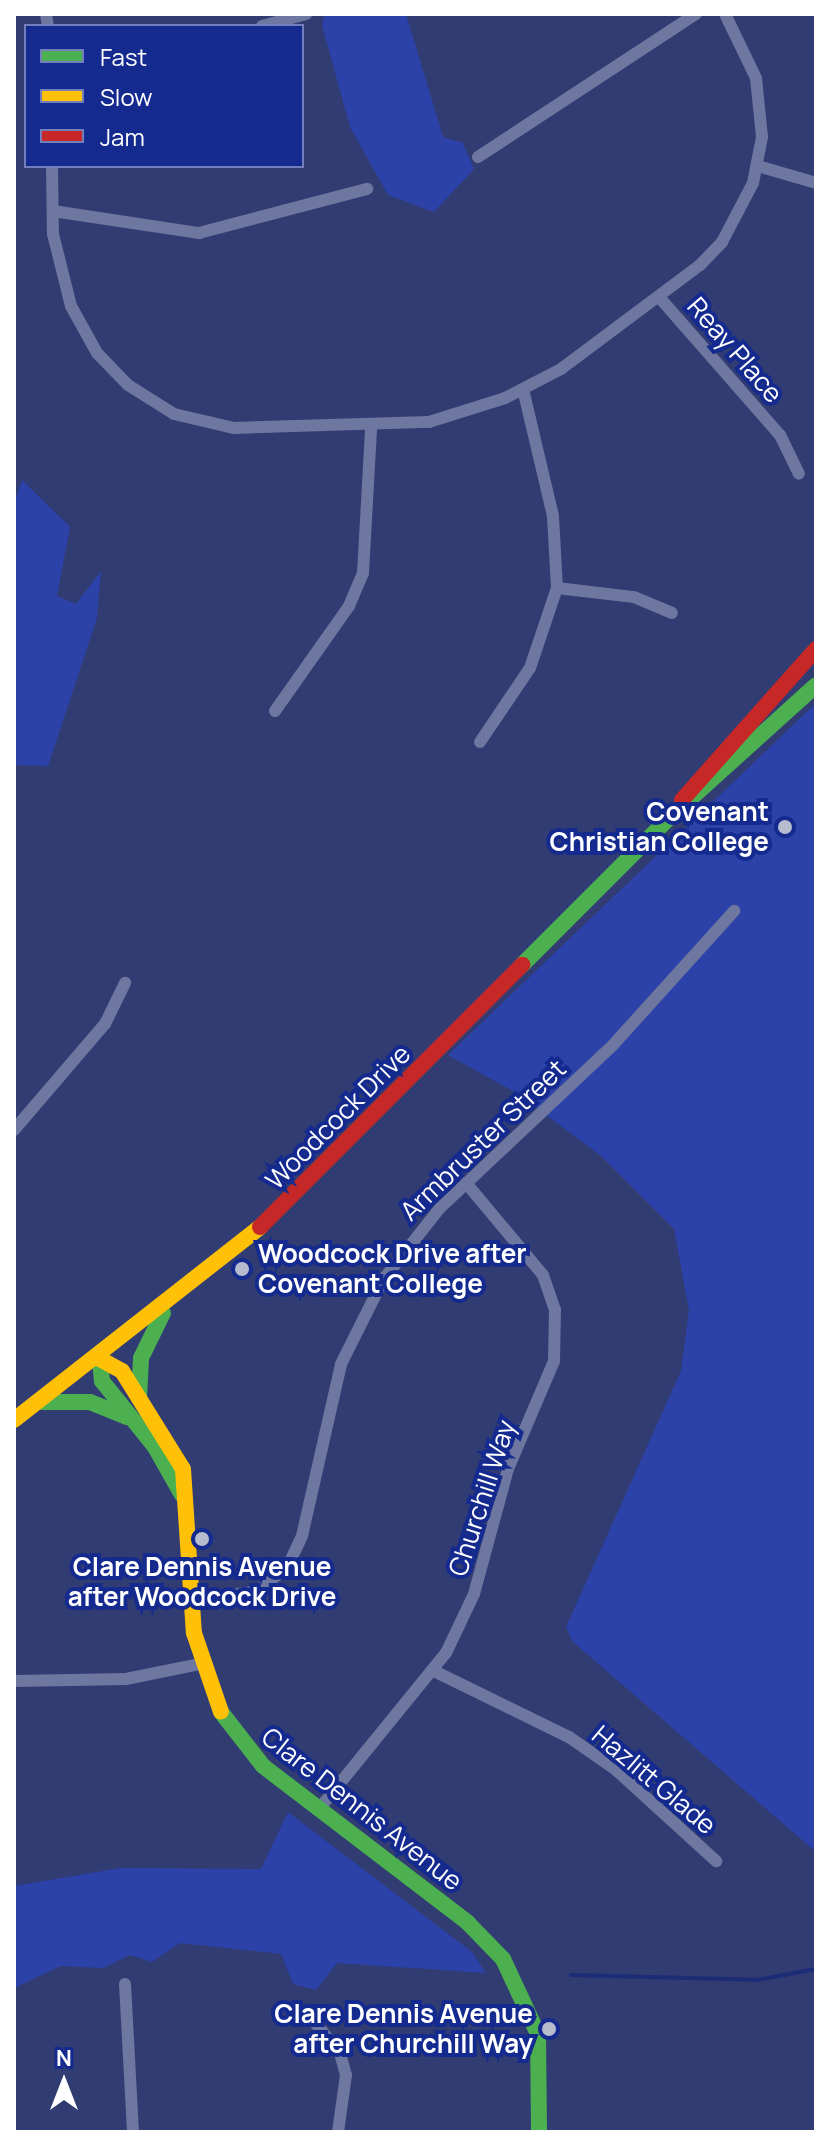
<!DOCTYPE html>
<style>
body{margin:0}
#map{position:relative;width:830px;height:2146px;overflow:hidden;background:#313c73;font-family:Manrope,sans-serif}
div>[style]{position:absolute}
.green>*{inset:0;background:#2c42a8}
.stream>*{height:4px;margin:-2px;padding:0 2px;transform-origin:2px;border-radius:2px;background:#1c2c77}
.street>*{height:12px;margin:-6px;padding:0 6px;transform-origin:6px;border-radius:6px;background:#6d779f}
.fast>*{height:16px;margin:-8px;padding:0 8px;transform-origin:8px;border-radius:8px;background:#4caf50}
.slow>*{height:16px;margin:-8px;padding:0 8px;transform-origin:8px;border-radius:8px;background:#ffc107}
.jam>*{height:16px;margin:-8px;padding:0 8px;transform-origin:8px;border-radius:8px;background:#c62828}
.dots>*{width:22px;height:22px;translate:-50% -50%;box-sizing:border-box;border:4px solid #152a8f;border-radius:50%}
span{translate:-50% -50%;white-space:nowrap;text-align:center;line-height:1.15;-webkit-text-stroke:8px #152a8f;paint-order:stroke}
.street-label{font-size:26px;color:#fff}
.poi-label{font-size:26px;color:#fff;font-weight:700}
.right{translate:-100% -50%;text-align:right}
.left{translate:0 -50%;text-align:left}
.frame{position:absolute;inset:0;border:16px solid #fff;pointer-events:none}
.legend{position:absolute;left:24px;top:24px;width:280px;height:144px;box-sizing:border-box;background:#152a8f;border:2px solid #737fbc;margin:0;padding:10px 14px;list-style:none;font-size:24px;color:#fff}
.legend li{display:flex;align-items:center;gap:16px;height:40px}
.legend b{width:40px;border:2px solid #737fbc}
.north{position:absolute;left:24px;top:2042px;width:80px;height:80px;-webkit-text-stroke:6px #152a8f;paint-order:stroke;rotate:0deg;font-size:22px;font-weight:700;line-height:32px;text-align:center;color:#fff}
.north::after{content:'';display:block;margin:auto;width:28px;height:36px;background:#fff;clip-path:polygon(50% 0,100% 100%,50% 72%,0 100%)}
</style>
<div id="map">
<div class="green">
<i style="clip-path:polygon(325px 14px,406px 14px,443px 137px,463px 143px,474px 169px,434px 212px,388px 195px,350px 127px,322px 25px)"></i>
<i style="clip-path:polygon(22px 480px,70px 527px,57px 596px,76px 604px,101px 571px,97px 618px,48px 766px,14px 765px,14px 504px)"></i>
<i style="clip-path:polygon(816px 703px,816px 1852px,572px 1641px,566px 1627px,681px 1371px,689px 1310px,674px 1229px,600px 1155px,518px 1094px,448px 1055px)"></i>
<i style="clip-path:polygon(288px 1812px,472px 1952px,486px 1973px,337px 1963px,316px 1990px,293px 1984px,281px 1954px,180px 1943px,152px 1962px,130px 1955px,103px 1968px,61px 1966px,14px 1988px,14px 1886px,120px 1868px,261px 1869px)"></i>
</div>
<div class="stream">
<i style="left:571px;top:1975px;width:186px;rotate:1.5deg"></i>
<i style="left:757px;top:1980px;width:60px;rotate:-10.6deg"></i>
</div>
<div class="street">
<i style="left:46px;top:14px;width:12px;rotate:81deg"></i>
<i style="left:262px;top:26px;width:46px;rotate:-15.3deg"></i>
<i style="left:478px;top:157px;width:261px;rotate:-33.3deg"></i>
<i style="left:52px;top:166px;width:68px;rotate:89.2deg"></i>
<i style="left:53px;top:234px;width:74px;rotate:76deg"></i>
<i style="left:71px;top:306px;width:54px;rotate:61deg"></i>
<i style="left:97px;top:353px;width:45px;rotate:45.9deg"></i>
<i style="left:128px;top:385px;width:54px;rotate:32.2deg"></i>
<i style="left:174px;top:414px;width:62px;rotate:13.1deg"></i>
<i style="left:234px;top:428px;width:195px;rotate:-1.8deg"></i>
<i style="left:429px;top:422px;width:80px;rotate:-17.5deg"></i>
<i style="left:505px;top:398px;width:63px;rotate:-27.4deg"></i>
<i style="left:561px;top:369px;width:174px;rotate:-36.8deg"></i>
<i style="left:700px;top:265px;width:32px;rotate:-46deg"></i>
<i style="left:722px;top:242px;width:67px;rotate:-62.3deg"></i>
<i style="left:753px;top:183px;width:47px;rotate:-78.9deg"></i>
<i style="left:762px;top:137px;width:59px;rotate:-95.8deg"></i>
<i style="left:756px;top:78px;width:71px;rotate:-115.8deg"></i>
<i style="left:758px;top:166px;width:60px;rotate:16.3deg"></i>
<i style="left:53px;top:211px;width:148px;rotate:8.6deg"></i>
<i style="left:199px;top:233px;width:174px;rotate:-14.7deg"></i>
<i style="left:659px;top:297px;width:184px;rotate:48.8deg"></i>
<i style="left:780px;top:435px;width:43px;rotate:64deg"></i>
<i style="left:557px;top:588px;width:78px;rotate:6.7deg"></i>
<i style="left:634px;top:597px;width:41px;rotate:22.8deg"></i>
<i style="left:275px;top:711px;width:128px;rotate:-54.8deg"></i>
<i style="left:349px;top:606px;width:36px;rotate:-67deg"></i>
<i style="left:363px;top:573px;width:145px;rotate:-86.8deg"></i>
<i style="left:480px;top:742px;width:89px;rotate:-56deg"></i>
<i style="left:530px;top:668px;width:84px;rotate:-71.4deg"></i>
<i style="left:557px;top:588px;width:72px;rotate:-93.2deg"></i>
<i style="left:553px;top:516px;width:130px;rotate:-103.3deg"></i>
<i style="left:14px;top:1130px;width:140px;rotate:-49.4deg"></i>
<i style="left:105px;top:1024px;width:46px;rotate:-64deg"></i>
<i style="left:193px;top:1601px;width:66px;rotate:-8.7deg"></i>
<i style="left:258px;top:1591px;width:39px;rotate:-40deg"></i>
<i style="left:288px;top:1566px;width:33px;rotate:-65deg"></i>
<i style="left:302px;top:1536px;width:176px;rotate:-77.2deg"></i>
<i style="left:341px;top:1364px;width:94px;rotate:-63.4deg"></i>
<i style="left:383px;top:1280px;width:90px;rotate:-51.7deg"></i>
<i style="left:439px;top:1209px;width:239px;rotate:-43.3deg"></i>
<i style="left:613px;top:1045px;width:181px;rotate:-47.9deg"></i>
<i style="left:434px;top:1671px;width:150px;rotate:26.1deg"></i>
<i style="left:569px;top:1737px;width:56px;rotate:34.8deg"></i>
<i style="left:615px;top:1769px;width:137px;rotate:42.3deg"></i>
<i style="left:14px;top:1681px;width:112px;rotate:-1deg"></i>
<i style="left:126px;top:1679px;width:76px;rotate:-11.5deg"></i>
<i style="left:319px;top:1809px;width:201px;rotate:-50.9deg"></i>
<i style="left:446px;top:1653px;width:65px;rotate:-64.6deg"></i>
<i style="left:474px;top:1594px;width:130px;rotate:-74.8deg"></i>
<i style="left:508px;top:1469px;width:117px;rotate:-66.9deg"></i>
<i style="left:554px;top:1361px;width:51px;rotate:-88.9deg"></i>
<i style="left:555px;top:1310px;width:37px;rotate:-109deg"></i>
<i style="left:543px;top:1275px;width:120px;rotate:-129.9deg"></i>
<i style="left:125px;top:1984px;width:148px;rotate:86.9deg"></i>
<i style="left:307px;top:2013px;width:52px;rotate:50.5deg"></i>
<i style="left:340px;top:2053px;width:23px;rotate:75deg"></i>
<i style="left:346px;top:2075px;width:58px;rotate:98deg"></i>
</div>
<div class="fast">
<i style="left:522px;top:965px;width:208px;rotate:-45deg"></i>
<i style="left:669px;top:818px;width:198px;rotate:-42.1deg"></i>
<i style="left:100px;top:1359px;width:22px;rotate:85deg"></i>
<i style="left:102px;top:1381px;width:85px;rotate:51.2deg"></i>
<i style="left:155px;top:1447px;width:55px;rotate:60.6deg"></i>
<i style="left:139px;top:1398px;width:40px;rotate:-87.1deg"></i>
<i style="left:141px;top:1358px;width:50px;rotate:-63.9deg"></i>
<i style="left:42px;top:1402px;width:48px"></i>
<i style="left:90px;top:1402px;width:40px;rotate:22deg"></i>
<i style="left:221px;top:1712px;width:68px;rotate:52.1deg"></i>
<i style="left:263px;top:1766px;width:258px;rotate:37.4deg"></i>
<i style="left:468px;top:1923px;width:50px;rotate:45.8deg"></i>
<i style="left:503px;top:1959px;width:83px;rotate:65deg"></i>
<i style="left:538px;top:2034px;width:98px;rotate:89.4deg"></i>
</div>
<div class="slow">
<i style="left:100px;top:1359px;width:25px;rotate:29deg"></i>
<i style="left:122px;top:1371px;width:115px;rotate:58.1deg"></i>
<i style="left:183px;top:1469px;width:164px;rotate:86.2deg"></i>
<i style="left:194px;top:1633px;width:83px;rotate:71.1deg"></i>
<i style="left:14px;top:1420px;width:313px;rotate:-38.1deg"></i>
</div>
<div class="jam">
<i style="left:682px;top:800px;width:202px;rotate:-48.4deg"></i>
<i style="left:260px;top:1227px;width:371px;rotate:-45deg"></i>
</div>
<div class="dots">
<i style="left:785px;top:827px;background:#b7bbce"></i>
<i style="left:242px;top:1269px;background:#b7bbce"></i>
<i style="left:202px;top:1539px;background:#b7bbce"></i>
<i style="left:549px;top:2029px;background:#b7bbce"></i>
</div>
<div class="street-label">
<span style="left:735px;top:350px;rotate:49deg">Reay Place</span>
<span style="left:338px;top:1117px;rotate:-45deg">Woodcock Drive</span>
<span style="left:483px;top:1140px;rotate:-44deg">Armbruster Street</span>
<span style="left:482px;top:1498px;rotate:-72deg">Churchill Way</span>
<span style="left:654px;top:1780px;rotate:40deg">Hazlitt Glade</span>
<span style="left:362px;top:1809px;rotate:38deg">Clare Dennis Avenue</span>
</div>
<div class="poi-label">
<span class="right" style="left:769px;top:827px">Covenant<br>Christian College</span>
<span class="left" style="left:258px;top:1269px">Woodcock Drive after<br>Covenant College</span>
<span style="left:202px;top:1582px">Clare Dennis Avenue<br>after Woodcock Drive</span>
<span class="right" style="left:533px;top:2029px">Clare Dennis Avenue<br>after Churchill Way</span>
</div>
<div class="frame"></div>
<ul class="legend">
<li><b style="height:10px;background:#4caf50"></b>Fast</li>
<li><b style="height:10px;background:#ffc107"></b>Slow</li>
<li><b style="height:10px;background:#c62828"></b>Jam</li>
</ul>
<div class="north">N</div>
</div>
